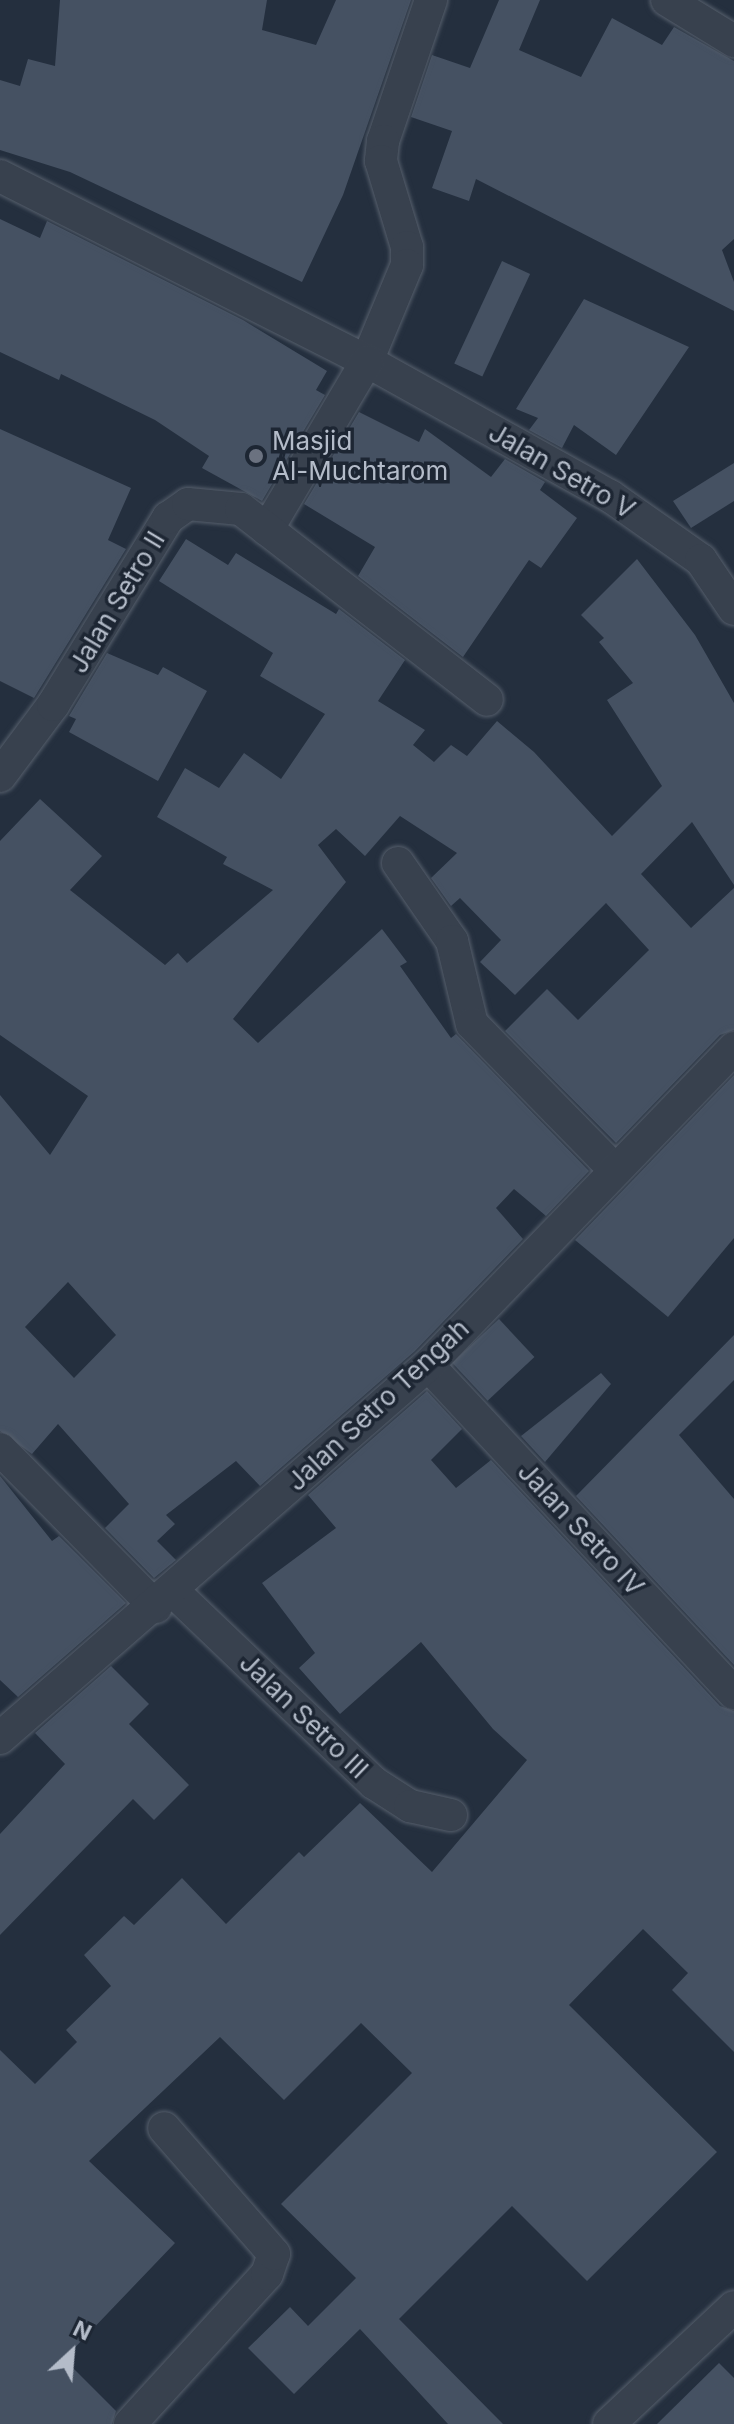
<!DOCTYPE html>
<style>
body{margin:0}
#map{position:relative;width:734px;height:2424px;overflow:hidden;background:#242f3e;font-family:Inter,sans-serif}
div>[style]{position:absolute}
.building>*{inset:0;background:#455162;transform-origin:0 0}
.roads{filter:drop-shadow(0 0 2px #565f6c) drop-shadow(0 0 2px #565f6c)}
.street>*{height:32px;margin:-16px;padding:0 16px;transform-origin:16px;border-radius:16px;background:#38414e}
.dots>*{width:22px;height:22px;translate:-50% -50%;box-sizing:border-box;border:4px solid #1d2633;border-radius:50%}
span{translate:-50% -50%;white-space:nowrap;text-align:center;line-height:1.15;-webkit-text-stroke:7px #1d2633;paint-order:stroke}
.poi-label{font-size:26px;color:#b4bcc9}
.left{translate:0 -50%;text-align:left}
.street-label{font-size:26px;color:#b4bcc9}
.north{position:absolute;left:32px;top:2312px;width:80px;height:80px;-webkit-text-stroke:6px #1d2633;paint-order:stroke;rotate:26deg;font-size:22px;font-weight:700;line-height:32px;text-align:center;color:#b4bcc9}
.north::after{content:'';display:block;margin:auto;width:28px;height:36px;background:#b4bcc9;clip-path:polygon(50% 0,100% 100%,50% 72%,0 100%)}
</style>
<div id="map">
<div class="building">
<i style="clip-path:polygon(60px 0,267px 0,262px 30px,316px 45px,336px 0,411px 0,343px 195px,302px 282px,70px 172px,0 150px,0 80px,20px 86px,28px 59px,55px 66px)"></i>
<i style="clip-path:polygon(499px 0,540px 0,519px 50px,581px 77px,612px 18px,662px 45px,674px 27px,734px 61px,734px 239px,722px 250px,734px 282px,734px 311px,476px 179px,469px 201px,432px 188px,452px 131px,411px 117px,432px 55px,470px 68px)"></i>
<i style="clip-path:polygon(0 219px,40px 238px,47px 221px,243px 320px,327px 371px,316px 390px,325px 395px,262px 501px,202px 468px,209px 456px,155px 420px,61px 374px,59px 380px,0 352px)"></i>
<i style="left:502px;top:261px;width:31px;height:113px;rotate:25deg"></i>
<i style="clip-path:polygon(584px 299px,689px 347px,616px 455px,574px 425px,562px 448px,529px 430px,538px 418px,516px 409px)"></i>
<i style="clip-path:polygon(359px 412px,419px 442px,425px 429px,491px 477px,505px 459px,545px 482px,540px 490px,577px 518px,541px 568px,529px 560px,463px 657px,358px 576px,375px 547px,304px 504px)"></i>
<i style="clip-path:polygon(0 429px,131px 488px,108px 540px,126px 549px,34px 698px,0 681px)"></i>
<i style="clip-path:polygon(734px 463px,734px 501px,691px 528px,673px 501px)"></i>
<i style="clip-path:polygon(evenodd,186px 539px,228px 565px,236px 553px,336px 614px,339px 609px,405px 660px,378px 701px,425px 730px,413px 745px,434px 762px,451px 745px,467px 756px,497px 721px,534px 752px,612px 836px,662px 786px,607px 700px,633px 683px,599px 642px,604px 638px,581px 615px,637px 559px,695px 635px,734px 703px,734px 885px,692px 822px,641px 874px,691px 928px,734px 888px,734px 1030px,720px 1035px,616px 1143px,505px 1031px,547px 989px,578px 1020px,649px 950px,606px 903px,515px 995px,480px 962px,501px 940px,460px 898px,451px 906px,431px 878px,457px 853px,400px 816px,365px 856px,336px 829px,318px 845px,346px 882px,233px 1019px,258px 1043px,382px 929px,407px 962px,400px 966px,451px 1038px,456px 1034px,589px 1171px,546px 1216px,514px 1189px,496px 1208px,523px 1239px,415px 1351px,260px 1486px,236px 1461px,166px 1515px,175px 1524px,157px 1541px,176px 1560px,154px 1578px,105px 1528px,129px 1504px,58px 1424px,32px 1454px,0 1431px,0 1095px,50px 1155px,88px 1096px,0 1035px,0 841px,40px 799px,102px 856px,70px 890px,165px 965px,178px 953px,187px 963px,273px 890px,223px 864px,227px 857px,157px 817px,185px 768px,219px 788px,244px 753px,281px 779px,325px 714px,260px 676px,273px 653px,159px 581px,186px 539px,68px 1282px,116px 1335px,74px 1378px,25px 1327px,68px 1282px)"></i>
<i style="clip-path:polygon(107px 653px,158px 675px,163px 667px,207px 691px,158px 781px,69px 732px,76px 719px,69px 716px)"></i>
<i style="clip-path:polygon(734px 1075px,734px 1238px,668px 1317px,575px 1240px)"></i>
<i style="left:499px;top:1319px;width:52px;height:64px;rotate:47deg"></i>
<i style="clip-path:polygon(734px 1335px,734px 1380px,679px 1435px,734px 1499px,734px 1665px,576px 1496px)"></i>
<i style="clip-path:polygon(601px 1373px,611px 1384px,545px 1462px,521px 1436px)"></i>
<i style="clip-path:polygon(427px 1391px,462px 1429px,431px 1460px,456px 1488px,491px 1460px,720px 1706px,734px 1711px,734px 2052px,672px 1990px,688px 1973px,643px 1929px,569px 2005px,717px 2152px,587px 2281px,512px 2206px,399px 2319px,503px 2424px,448px 2424px,360px 2329px,294px 2394px,248px 2348px,290px 2307px,308px 2326px,356px 2278px,281px 2204px,412px 2073px,361px 2023px,284px 2100px,220px 2037px,89px 2161px,175px 2243px,64px 2359px,116px 2411px,112px 2424px,0 2424px,0 2050px,35px 2084px,77px 2042px,66px 2030px,111px 1986px,84px 1955px,124px 1916px,134px 1925px,182px 1878px,226px 1924px,299px 1852px,304px 1857px,360px 1803px,432px 1872px,527px 1760px,493px 1729px,421px 1642px,340px 1714px,299px 1668px,315px 1653px,262px 1583px,336px 1528px,308px 1495px)"></i>
<i style="clip-path:polygon(0 1476px,52px 1541px,59px 1536px,126px 1603px,18px 1697px,0 1680px)"></i>
<i style="clip-path:polygon(111px 1666px,149px 1704px,129px 1724px,189px 1785px,154px 1820px,133px 1799px,0 1935px,0 1834px,65px 1764px,35px 1733px)"></i>
<i style="clip-path:polygon(719px 2363px,734px 2378px,734px 2424px,657px 2424px)"></i>
</div>
<div class="roads">
<div class="street">
<i style="left:431px;top:0;width:149px;rotate:108.8deg"></i>
<i style="left:383px;top:141px;width:20px;rotate:96deg"></i>
<i style="left:381px;top:161px;width:90px;rotate:73.2deg"></i>
<i style="left:407px;top:247px;width:18px;rotate:90deg"></i>
<i style="left:407px;top:265px;width:104px;rotate:112.6deg"></i>
<i style="left:367px;top:361px;width:278px;rotate:29.1deg"></i>
<i style="left:610px;top:496px;width:111px;rotate:35.1deg"></i>
<i style="left:701px;top:560px;width:59px;rotate:56deg"></i>
<i style="left:667px;top:0;width:79px;rotate:31.5deg"></i>
<i style="left:0;top:176px;width:411px;rotate:26.8deg"></i>
<i style="left:367px;top:361px;width:196px;rotate:120.6deg"></i>
<i style="left:0;top:776px;width:89px;rotate:-53.3deg"></i>
<i style="left:53px;top:705px;width:220px;rotate:-58.4deg"></i>
<i style="left:168px;top:518px;width:24px;rotate:-35deg"></i>
<i style="left:188px;top:504px;width:53px;rotate:5.4deg"></i>
<i style="left:241px;top:509px;width:311px;rotate:37.8deg"></i>
<i style="left:398px;top:863px;width:95px;rotate:55.3deg"></i>
<i style="left:452px;top:941px;width:85px;rotate:76.5deg"></i>
<i style="left:472px;top:1024px;width:204px;rotate:45.6deg"></i>
<i style="left:428px;top:1365px;width:449px;rotate:47deg"></i>
<i style="left:0;top:1449px;width:222px;rotate:45.4deg"></i>
<i style="left:173px;top:1591px;width:278px;rotate:43.7deg"></i>
<i style="left:374px;top:1783px;width:43px;rotate:32.6deg"></i>
<i style="left:410px;top:1806px;width:42px;rotate:12.4deg"></i>
<i style="left:0;top:1738px;width:568px;rotate:-41.07deg"></i>
<i style="left:428px;top:1365px;width:441px;rotate:-46deg"></i>
<i style="left:130px;top:2424px;width:203px;rotate:-47.6deg"></i>
<i style="left:267px;top:2274px;width:21px;rotate:-71deg"></i>
<i style="left:274px;top:2254px;width:167px;rotate:-131.1deg"></i>
<i style="left:609px;top:2424px;width:171px;rotate:-43.1deg"></i>
</div>
</div>
<div class="dots">
<i style="left:256px;top:456px;background:#6b7280"></i>
</div>
<div class="poi-label">
<span class="left" style="left:272px;top:456px">Masjid<br>Al-Muchtarom</span>
</div>
<div class="street-label">
<span style="left:562px;top:471px;rotate:30deg">Jalan Setro V</span>
<span style="left:117px;top:602px;rotate:-59deg">Jalan Setro II</span>
<span style="left:378px;top:1405px;rotate:-43deg">Jalan Setro Tengah</span>
<span style="left:581px;top:1529px;rotate:47deg">Jalan Setro IV</span>
<span style="left:304px;top:1716px;rotate:44deg">Jalan Setro III</span>
</div>
<div class="north">N</div>
</div>
